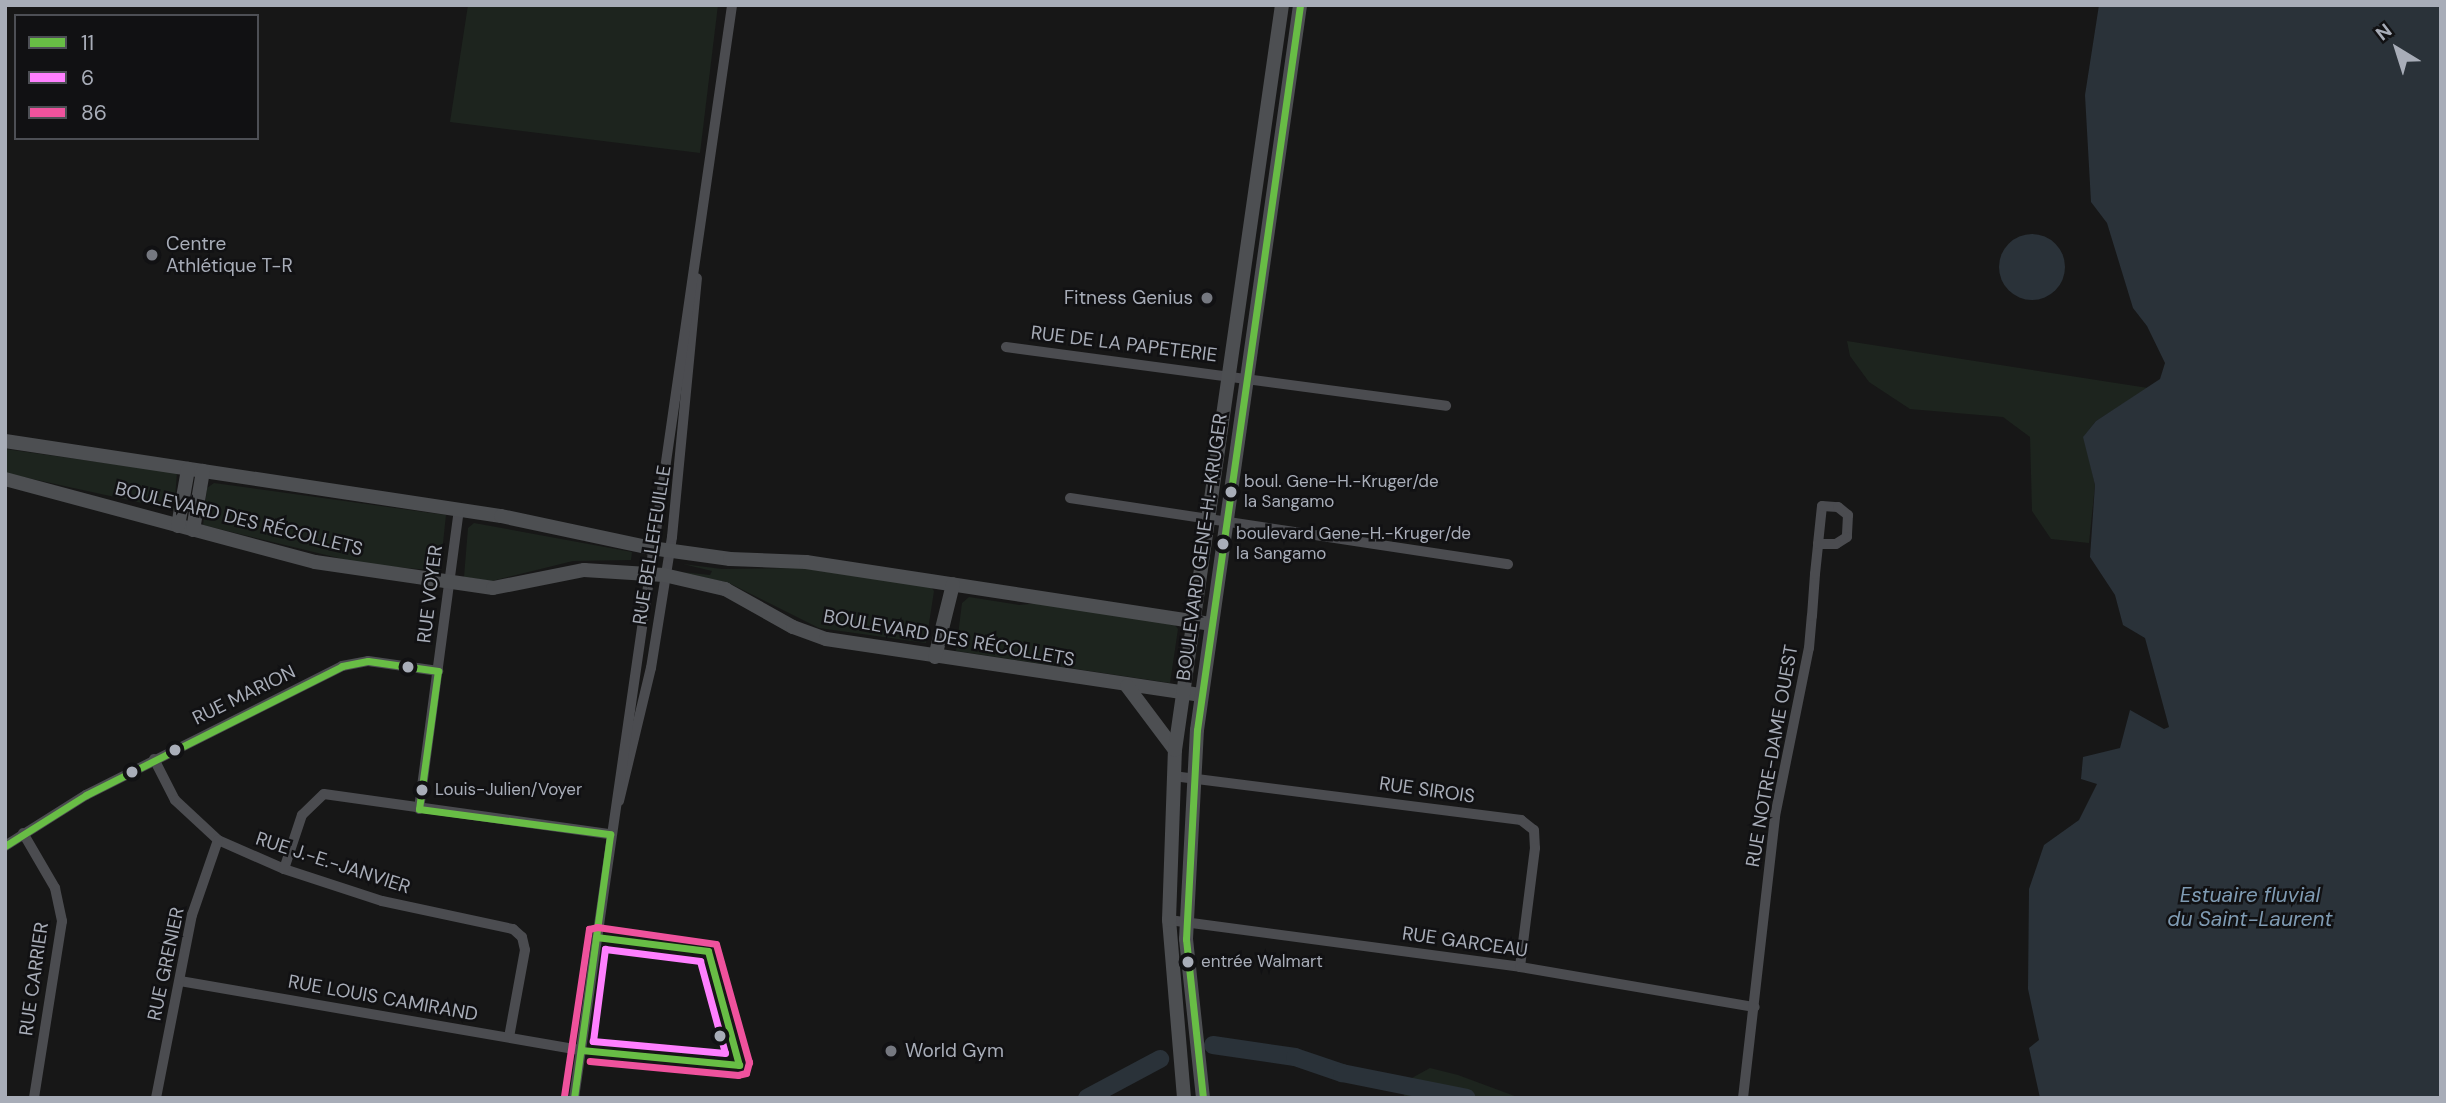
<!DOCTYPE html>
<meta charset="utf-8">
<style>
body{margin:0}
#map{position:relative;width:2446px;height:1103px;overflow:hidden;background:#171717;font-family:"DM Sans",sans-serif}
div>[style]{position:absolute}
.green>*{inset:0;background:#1d241e}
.water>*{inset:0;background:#2a3239}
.round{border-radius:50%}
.river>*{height:18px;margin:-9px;padding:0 9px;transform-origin:9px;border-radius:9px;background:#2a3239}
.minor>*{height:10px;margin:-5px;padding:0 5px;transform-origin:5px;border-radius:5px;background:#4b4c50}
.major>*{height:14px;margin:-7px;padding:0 7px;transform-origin:7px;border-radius:7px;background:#4d4f52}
.bus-1>*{height:7px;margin:-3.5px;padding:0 3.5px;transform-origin:3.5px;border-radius:3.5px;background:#68bd45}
.bus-2>*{height:7px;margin:-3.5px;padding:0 3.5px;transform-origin:3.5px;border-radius:3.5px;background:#ff80ff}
.bus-3>*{height:7px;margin:-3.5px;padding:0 3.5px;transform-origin:3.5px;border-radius:3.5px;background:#ef529d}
.dots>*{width:19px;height:19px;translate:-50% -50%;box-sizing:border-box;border:4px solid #111113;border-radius:50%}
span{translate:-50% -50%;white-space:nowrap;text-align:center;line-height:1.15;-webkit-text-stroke:5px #111113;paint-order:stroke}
.bus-label{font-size:17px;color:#a8adb8}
.left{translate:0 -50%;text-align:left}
.poi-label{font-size:19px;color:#a8adb8}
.right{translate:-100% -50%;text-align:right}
.street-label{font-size:19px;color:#a8adb8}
.water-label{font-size:21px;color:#7f9bb3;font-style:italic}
.frame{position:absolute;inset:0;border:7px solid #a8adb8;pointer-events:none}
.legend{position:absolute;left:14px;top:14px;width:245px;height:126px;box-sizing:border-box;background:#111113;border:2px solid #4d4f55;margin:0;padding:9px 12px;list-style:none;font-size:21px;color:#a8adb8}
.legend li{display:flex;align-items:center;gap:14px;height:35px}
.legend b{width:35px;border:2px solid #4d4f55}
.north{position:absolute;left:2362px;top:14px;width:70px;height:70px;-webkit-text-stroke:5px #111113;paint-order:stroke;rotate:322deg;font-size:19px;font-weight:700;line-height:28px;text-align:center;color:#a8adb8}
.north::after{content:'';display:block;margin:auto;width:24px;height:32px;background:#a8adb8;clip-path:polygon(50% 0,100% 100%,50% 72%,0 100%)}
</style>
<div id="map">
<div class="green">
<i style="clip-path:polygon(468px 5px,718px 5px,700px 153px,450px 122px)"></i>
<i style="clip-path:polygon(1847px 341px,2148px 388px,2096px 421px,2084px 436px,2095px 485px,2089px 543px,2051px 539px,2032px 511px,2030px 437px,2003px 417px,1910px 409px,1869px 382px,1850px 356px)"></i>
<i style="clip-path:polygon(5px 449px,177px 473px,174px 510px,5px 473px)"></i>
<i style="clip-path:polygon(214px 483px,446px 515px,440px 571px,363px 564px,203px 525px,207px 488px)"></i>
<i style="clip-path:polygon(474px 523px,632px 552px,631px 560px,573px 561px,492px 581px,464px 577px,468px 528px)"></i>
<i style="clip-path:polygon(683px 564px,722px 569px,800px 568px,931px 587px,934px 591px,926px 643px,819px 628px,729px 583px,682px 572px,710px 575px,712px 571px)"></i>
<i style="clip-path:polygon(969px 597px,1019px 605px,1040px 603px,1175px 625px,1178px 629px,1170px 683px,956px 651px,962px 603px)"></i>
<i style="clip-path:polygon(1430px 1068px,1458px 1075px,1520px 1098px,1403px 1098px,1410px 1079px)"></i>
</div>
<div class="water">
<i style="clip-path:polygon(2099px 5px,2441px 5px,2441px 1098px,2040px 1098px,2029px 1048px,2039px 1040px,2028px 989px,2029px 889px,2044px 845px,2079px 820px,2097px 784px,2081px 779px,2083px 757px,2120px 748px,2130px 710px,2164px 729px,2169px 727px,2145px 638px,2123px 625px,2115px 595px,2090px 557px,2095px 485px,2083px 437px,2096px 421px,2160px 379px,2165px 363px,2147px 326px,2133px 308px,2107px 223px,2091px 202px,2085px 95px)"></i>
<i class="round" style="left:1999px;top:234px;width:66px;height:66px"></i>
</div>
<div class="river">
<i style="left:1213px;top:1045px;width:83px;rotate:8.3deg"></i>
<i style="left:1295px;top:1057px;width:50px;rotate:18.8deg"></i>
<i style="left:1342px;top:1073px;width:127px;rotate:11.3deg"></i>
<i style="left:1087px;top:1098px;width:83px;rotate:-28.1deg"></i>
</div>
<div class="minor">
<i style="left:1006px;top:347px;width:444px;rotate:7.6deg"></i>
<i style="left:1070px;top:498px;width:443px;rotate:8.6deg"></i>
<i style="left:154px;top:759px;width:46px;rotate:62.9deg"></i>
<i style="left:175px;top:800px;width:59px;rotate:42.9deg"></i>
<i style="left:218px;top:840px;width:72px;rotate:23.7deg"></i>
<i style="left:284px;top:869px;width:103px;rotate:18.1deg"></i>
<i style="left:382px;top:901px;width:134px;rotate:12.1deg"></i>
<i style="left:513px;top:929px;width:12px;rotate:42deg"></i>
<i style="left:522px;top:937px;width:13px;rotate:77deg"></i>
<i style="left:525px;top:950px;width:88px;rotate:100.4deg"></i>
<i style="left:1173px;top:776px;width:351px;rotate:7.2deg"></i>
<i style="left:1521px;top:820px;width:16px;rotate:38deg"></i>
<i style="left:1534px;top:830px;width:18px;rotate:87deg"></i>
<i style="left:1535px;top:848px;width:120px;rotate:97.2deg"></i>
<i style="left:619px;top:801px;width:137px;rotate:-76.5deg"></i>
<i style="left:651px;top:668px;width:133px;rotate:-80.9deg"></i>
<i style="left:672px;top:537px;width:260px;rotate:-84.5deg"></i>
<i style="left:419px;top:809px;width:303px;rotate:-82.4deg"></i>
<i style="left:23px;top:833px;width:64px;rotate:59.8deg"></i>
<i style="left:55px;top:888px;width:34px;rotate:78deg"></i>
<i style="left:62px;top:921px;width:179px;rotate:99deg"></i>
<i style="left:5px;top:846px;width:96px;rotate:-32.2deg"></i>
<i style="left:86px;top:795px;width:287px;rotate:-26.7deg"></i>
<i style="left:342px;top:666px;width:26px;rotate:-11deg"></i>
<i style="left:368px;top:661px;width:71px;rotate:8.1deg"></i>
<i style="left:284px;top:869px;width:57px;rotate:-71.6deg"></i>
<i style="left:302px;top:815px;width:30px;rotate:-44deg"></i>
<i style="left:324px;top:794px;width:289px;rotate:8deg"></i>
<i style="left:1169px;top:920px;width:354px;rotate:7.6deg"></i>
<i style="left:1520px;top:967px;width:238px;rotate:9.7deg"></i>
<i style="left:180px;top:981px;width:407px;rotate:9.8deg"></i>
<i style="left:156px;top:1098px;width:187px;rotate:-78.9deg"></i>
<i style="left:192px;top:915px;width:79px;rotate:-70.9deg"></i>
<i style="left:574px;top:1098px;width:1104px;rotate:-81.77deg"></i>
<i style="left:1743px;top:1098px;width:284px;rotate:-83.5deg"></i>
<i style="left:1775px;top:816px;width:171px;rotate:-78.6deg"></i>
<i style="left:1809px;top:648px;width:32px;rotate:-85deg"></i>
<i style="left:1812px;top:616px;width:42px;rotate:-85.9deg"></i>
<i style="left:1815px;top:574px;width:30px;rotate:-84deg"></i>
<i style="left:1818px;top:544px;width:38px;rotate:-84deg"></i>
<i style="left:1822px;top:506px;width:16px;rotate:4deg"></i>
<i style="left:1838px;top:507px;width:13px;rotate:39deg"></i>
<i style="left:1848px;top:515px;width:22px;rotate:93deg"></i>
<i style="left:1847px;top:537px;width:13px;rotate:148deg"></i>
<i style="left:1836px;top:544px;width:18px;rotate:180deg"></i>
</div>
<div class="major">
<i style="left:5px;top:441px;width:502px;rotate:8.6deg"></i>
<i style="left:501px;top:516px;width:153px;rotate:12deg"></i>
<i style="left:651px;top:548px;width:80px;rotate:7.9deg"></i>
<i style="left:730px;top:559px;width:76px;rotate:2.3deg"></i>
<i style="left:806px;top:562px;width:409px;rotate:8.7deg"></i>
<i style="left:5px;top:479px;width:321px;rotate:15deg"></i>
<i style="left:315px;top:562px;width:180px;rotate:8.3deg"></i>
<i style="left:493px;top:588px;width:93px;rotate:-11.2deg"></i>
<i style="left:584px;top:570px;width:80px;rotate:3.6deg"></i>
<i style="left:664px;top:575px;width:63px;rotate:12.9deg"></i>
<i style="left:725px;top:589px;width:78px;rotate:29.2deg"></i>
<i style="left:793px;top:627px;width:35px;rotate:20deg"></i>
<i style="left:826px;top:639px;width:378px;rotate:8.5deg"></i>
<i style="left:178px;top:526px;width:58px;rotate:-80deg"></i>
<i style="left:193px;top:530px;width:60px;rotate:-80.4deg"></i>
<i style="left:935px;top:657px;width:75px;rotate:-76.1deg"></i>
<i style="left:1127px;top:686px;width:80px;rotate:53.1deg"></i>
<i style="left:1184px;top:1098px;width:179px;rotate:-94.8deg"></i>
<i style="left:1169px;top:920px;width:170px;rotate:-88deg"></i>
<i style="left:1175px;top:750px;width:753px;rotate:-81.83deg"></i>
<i style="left:1203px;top:1098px;width:160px;rotate:-96.1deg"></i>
<i style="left:1186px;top:939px;width:209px;rotate:-87deg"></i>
<i style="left:1197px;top:730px;width:732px;rotate:-81.91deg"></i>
</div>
<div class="bus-1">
<i style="left:419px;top:809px;width:193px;rotate:7.5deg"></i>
<i style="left:419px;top:809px;width:139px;rotate:-82.2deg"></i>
<i style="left:5px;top:846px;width:96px;rotate:-32.2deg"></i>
<i style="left:86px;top:795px;width:287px;rotate:-26.7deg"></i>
<i style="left:342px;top:666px;width:26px;rotate:-11deg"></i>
<i style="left:368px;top:661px;width:71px;rotate:8.1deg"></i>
<i style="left:596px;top:937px;width:113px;rotate:7.1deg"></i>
<i style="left:708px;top:951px;width:118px;rotate:74.8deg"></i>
<i style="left:581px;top:1050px;width:159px;rotate:5.4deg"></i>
<i style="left:574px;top:1098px;width:266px;rotate:-82.2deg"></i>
<i style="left:1203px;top:1098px;width:160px;rotate:-96.1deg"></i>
<i style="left:1186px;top:939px;width:209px;rotate:-87deg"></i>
<i style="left:1197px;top:730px;width:732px;rotate:-81.91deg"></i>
</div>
<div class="bus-2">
<i style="left:605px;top:949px;width:96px;rotate:7.2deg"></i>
<i style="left:700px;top:961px;width:95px;rotate:74.8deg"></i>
<i style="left:725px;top:1053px;width:133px;rotate:-174.8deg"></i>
<i style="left:593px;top:1041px;width:93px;rotate:-82.6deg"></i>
</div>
<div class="bus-3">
<i style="left:564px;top:1096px;width:169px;rotate:-81.5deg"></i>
<i style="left:589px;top:929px;width:8px;rotate:-14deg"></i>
<i style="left:597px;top:927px;width:120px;rotate:8.1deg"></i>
<i style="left:716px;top:944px;width:123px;rotate:74.4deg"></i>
<i style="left:749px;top:1062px;width:11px;rotate:105deg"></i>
<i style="left:746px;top:1073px;width:8px;rotate:166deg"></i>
<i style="left:738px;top:1075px;width:149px;rotate:-174.6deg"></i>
</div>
<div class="dots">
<i style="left:152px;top:255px;background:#757880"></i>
<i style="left:1207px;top:298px;background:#757880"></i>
<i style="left:1231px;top:492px;background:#a8adb8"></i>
<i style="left:1223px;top:544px;background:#a8adb8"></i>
<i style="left:408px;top:667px;background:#a8adb8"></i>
<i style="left:175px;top:750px;background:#a8adb8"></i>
<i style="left:132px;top:772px;background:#a8adb8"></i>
<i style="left:422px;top:790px;background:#a8adb8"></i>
<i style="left:1188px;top:962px;background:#a8adb8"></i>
<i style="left:720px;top:1036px;background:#a8adb8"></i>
<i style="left:891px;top:1051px;background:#757880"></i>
</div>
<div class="bus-label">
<span class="left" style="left:1244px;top:492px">boul. Gene-H.-Kruger/de<br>la Sangamo</span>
<span class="left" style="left:1236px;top:544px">boulevard Gene-H.-Kruger/de<br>la Sangamo</span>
<span class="left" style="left:435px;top:790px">Louis-Julien/Voyer</span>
<span class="left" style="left:1201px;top:962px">entrée Walmart</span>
</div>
<div class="poi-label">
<span class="left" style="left:166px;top:255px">Centre<br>Athlétique T-R</span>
<span class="right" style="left:1193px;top:298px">Fitness Genius</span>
<span class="left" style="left:905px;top:1051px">World Gym</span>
</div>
<div class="street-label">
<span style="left:1124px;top:344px;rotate:7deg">RUE DE LA PAPETERIE</span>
<span style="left:239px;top:519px;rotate:14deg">BOULEVARD DES RÉCOLLETS</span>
<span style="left:652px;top:545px;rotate:-81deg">RUE BELLEFEUILLE</span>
<span style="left:1202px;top:547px;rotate:-82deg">BOULEVARD GENE-H.-KRUGER</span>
<span style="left:430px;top:594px;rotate:-83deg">RUE VOYER</span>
<span style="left:949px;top:638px;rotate:10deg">BOULEVARD DES RÉCOLLETS</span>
<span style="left:244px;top:695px;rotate:-26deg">RUE MARION</span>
<span style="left:1772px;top:756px;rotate:-80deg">RUE NOTRE-DAME OUEST</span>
<span style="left:1427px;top:790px;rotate:8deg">RUE SIROIS</span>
<span style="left:333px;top:863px;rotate:18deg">RUE J.-E.-JANVIER</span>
<span style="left:1465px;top:942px;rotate:8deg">RUE GARCEAU</span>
<span style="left:166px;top:964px;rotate:-78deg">RUE GRENIER</span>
<span style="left:34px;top:979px;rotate:-82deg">RUE CARRIER</span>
<span style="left:383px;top:998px;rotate:10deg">RUE LOUIS CAMIRAND</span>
</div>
<div class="water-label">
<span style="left:2250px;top:907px">Estuaire fluvial<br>du Saint-Laurent</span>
</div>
<div class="frame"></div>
<ul class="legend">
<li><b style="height:9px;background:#68bd45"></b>11</li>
<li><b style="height:9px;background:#ff80ff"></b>6</li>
<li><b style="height:9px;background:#ef529d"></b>86</li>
</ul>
<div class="north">N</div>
</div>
